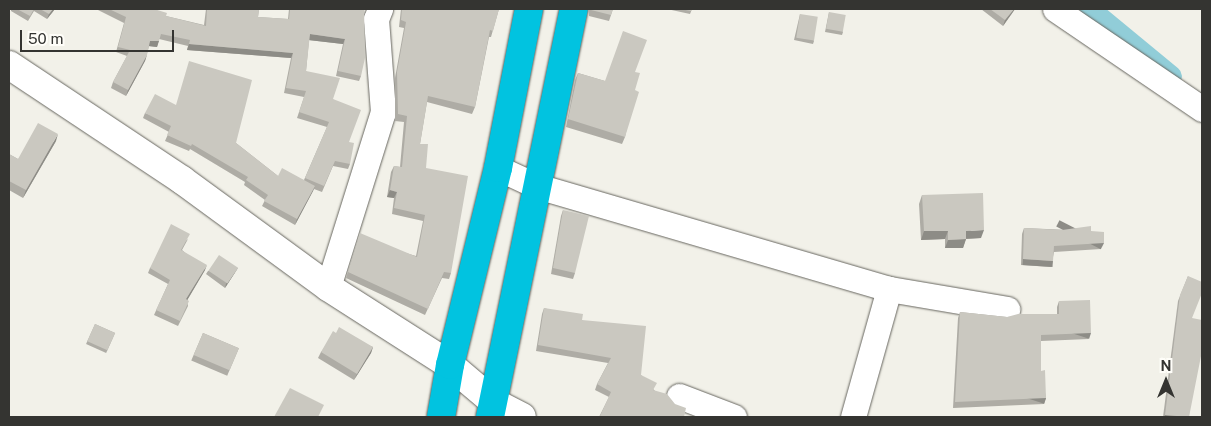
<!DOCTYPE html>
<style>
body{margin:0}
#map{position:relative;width:1211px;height:426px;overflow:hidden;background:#f2f1e9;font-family:"Public Sans",sans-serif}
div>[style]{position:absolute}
.canal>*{height:21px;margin:-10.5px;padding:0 10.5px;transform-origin:10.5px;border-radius:10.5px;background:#91cdd8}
.roads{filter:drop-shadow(0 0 1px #67665f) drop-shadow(0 0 1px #67665f)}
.street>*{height:25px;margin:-12.5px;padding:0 12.5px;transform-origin:12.5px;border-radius:12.5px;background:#fff}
.secondary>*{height:28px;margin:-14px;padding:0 14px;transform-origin:14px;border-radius:14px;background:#fff}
.highway>*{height:28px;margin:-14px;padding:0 14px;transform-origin:14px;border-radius:14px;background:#01c3e0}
.wall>*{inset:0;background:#aeaca5;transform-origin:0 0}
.shaded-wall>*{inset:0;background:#8d8c86;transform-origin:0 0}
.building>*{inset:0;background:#cac8c0;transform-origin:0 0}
span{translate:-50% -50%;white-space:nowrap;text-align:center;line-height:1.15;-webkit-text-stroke:4px #fffef9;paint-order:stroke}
.frame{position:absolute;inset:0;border:10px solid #343431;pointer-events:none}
.north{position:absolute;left:1141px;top:356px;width:50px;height:50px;-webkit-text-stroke:4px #fffef9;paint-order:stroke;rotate:0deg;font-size:14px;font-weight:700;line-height:20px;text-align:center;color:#343431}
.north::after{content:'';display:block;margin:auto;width:18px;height:22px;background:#343431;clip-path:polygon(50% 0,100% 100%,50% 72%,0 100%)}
.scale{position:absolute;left:20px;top:30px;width:154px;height:22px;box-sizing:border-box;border:2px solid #343431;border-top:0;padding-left:6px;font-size:15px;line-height:18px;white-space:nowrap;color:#343431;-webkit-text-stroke:4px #fffef9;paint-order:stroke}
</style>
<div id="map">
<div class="canal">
<i style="left:1090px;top:9px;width:105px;rotate:39.6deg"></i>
</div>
<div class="roads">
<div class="street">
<i style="left:1055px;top:9px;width:178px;rotate:34.2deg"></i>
<i style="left:498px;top:168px;width:43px;rotate:24.8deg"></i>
<i style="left:537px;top:186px;width:367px;rotate:16.3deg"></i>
<i style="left:889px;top:289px;width:120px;rotate:9.6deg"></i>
<i style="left:328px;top:287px;width:183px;rotate:-72.6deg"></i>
<i style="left:383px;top:112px;width:93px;rotate:-94.3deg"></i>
<i style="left:376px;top:19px;width:11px;rotate:-68deg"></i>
<i style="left:679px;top:396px;width:59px;rotate:20.9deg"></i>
<i style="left:853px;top:417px;width:133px;rotate:-74.3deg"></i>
</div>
<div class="secondary">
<i style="left:9px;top:65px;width:208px;rotate:33.6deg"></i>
<i style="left:182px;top:180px;width:181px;rotate:36.2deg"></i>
<i style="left:328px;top:287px;width:145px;rotate:32.6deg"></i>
<i style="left:450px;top:365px;width:59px;rotate:40.2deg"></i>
<i style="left:495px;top:403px;width:30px;rotate:27deg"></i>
</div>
<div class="highway">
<i style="left:441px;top:417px;width:53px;rotate:-80.2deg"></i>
<i style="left:450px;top:365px;width:203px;rotate:-76.3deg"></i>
<i style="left:498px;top:168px;width:162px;rotate:-79deg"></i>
<i style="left:490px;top:417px;width:417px;rotate:-78.4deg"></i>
</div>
</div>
<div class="wall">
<i style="clip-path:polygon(11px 9px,55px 9px,47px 19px,34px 11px,28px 21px,11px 11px)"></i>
<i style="clip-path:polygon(96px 9px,154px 9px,166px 16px,204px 25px,206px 9px,259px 9px,258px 17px,288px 19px,289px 9px,362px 9px,361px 76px,359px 81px,336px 76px,343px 44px,309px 40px,306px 71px,333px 99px,349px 142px,350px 164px,348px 169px,333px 166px,322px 192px,314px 189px,295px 225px,262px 206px,265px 200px,244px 185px,245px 182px,190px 149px,189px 151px,165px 141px,169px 132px,143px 118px,145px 113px,236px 143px,278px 176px,304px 180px,327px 127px,297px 118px,304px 97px,284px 93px,291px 58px,187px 50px,188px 46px,159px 39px,157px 47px,149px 46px,145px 61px,126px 96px,111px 88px,113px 82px,127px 56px,116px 52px,124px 23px)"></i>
<i style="clip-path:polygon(401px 9px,499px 9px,491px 37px,489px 37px,475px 107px,472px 114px,427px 102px,420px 144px,451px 273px,449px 279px,442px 278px,425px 315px,346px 278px,358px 239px,416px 256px,423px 221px,392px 214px,394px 198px,387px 197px,391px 172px,394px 166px,400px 167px,404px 122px,395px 121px,395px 78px,404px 28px,399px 27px)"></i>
<i style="clip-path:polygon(589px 9px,613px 9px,609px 21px,589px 16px)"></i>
<i style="clip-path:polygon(667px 9px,692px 9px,690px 14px)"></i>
<i style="clip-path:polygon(981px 9px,1015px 9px,1003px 26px)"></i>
<i style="clip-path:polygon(829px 12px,843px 32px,842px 35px,825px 32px)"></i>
<i style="clip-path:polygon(800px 14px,814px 41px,813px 44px,794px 40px)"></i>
<i style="clip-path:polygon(635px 72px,635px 90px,625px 137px,622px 144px,566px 127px,575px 80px,578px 73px,605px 81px)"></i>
<i style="clip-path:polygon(56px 141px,23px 198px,9px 190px,9px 154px,18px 159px)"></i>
<i style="clip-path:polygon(922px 195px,981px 238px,966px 239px,963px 248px,945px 248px,945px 239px,921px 240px,919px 204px)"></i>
<i style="clip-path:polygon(563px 210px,575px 273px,573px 279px,551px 274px,561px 216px)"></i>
<i style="clip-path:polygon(1024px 228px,1091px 231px,1101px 249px,1054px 252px,1051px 267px,1021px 265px,1022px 234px)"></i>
<i style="clip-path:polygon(188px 239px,182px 250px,205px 270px,187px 300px,188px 306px,178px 326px,154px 315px,168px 284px,148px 273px,150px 268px)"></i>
<i style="clip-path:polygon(238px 268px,236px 271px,225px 288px,206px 274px,208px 271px)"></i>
<i style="clip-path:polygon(1188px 276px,1192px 318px,1189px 417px,1163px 417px,1178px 301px)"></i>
<i style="clip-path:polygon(1059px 301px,1089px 339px,1041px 341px,1041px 371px,1046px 398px,1044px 404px,953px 408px,958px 318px,960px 312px,1007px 317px,1057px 314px,1057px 307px)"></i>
<i style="clip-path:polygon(544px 308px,582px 320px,641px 375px,654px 390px,684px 417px,599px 417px,609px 397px,595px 390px,597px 384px,608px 363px,536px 351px,542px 314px)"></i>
<i style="left:95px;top:324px;width:22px;height:22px;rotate:24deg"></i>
<i style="left:203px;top:333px;width:39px;height:30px;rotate:23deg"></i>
<i style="clip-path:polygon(336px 333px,373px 347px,371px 353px,354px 380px,318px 358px,321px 352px)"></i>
</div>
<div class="shaded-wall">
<i style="clip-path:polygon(53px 9px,55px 9px,47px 19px,49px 14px)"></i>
<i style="clip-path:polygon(1014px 9px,1015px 9px,1003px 26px,1005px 20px)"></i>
<i style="clip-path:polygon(310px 34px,345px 39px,343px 44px,308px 40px)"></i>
<i style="clip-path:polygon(150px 41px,159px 41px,157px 47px,148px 46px)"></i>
<i style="clip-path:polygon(189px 44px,293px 53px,291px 58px,187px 50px)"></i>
<i style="clip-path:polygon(147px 55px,145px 61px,126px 96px,128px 90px)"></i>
<i style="clip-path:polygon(58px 134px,56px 141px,23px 198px,26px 190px)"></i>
<i style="clip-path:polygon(315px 186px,313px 191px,295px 225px,297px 219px)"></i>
<i style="clip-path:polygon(390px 190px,397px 192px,394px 198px,387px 197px)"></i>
<i style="clip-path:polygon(984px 230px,981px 238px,963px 239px,966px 231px)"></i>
<i style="clip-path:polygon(924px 231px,948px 231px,945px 239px,921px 240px)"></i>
<i style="clip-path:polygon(966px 239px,963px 248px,945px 248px,948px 240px)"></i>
<i style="left:1104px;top:243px;width:7px;height:50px;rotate:117deg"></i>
<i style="left:1023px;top:259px;width:30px;height:6px;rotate:4deg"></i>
<i style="clip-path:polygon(207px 265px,205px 270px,185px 304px,186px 299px)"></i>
<i style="clip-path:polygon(238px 268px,236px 271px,225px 288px,226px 284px)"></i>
<i style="left:1091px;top:333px;width:6px;height:50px;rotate:108deg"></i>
<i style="clip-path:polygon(373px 347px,371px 353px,354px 380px,357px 374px)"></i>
<i style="left:1046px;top:398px;width:6px;height:91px;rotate:108deg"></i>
<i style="clip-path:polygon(1165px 415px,1187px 417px,1164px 417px)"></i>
</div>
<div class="building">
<i style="clip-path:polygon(17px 9px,34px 9px,30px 16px)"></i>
<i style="clip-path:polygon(40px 9px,53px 9px,49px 14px)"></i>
<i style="clip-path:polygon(109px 9px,154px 9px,167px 13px,166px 16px,206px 26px,207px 9px,259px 9px,258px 17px,289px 19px,290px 9px,364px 9px,365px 58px,361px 76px,338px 71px,345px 39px,310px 34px,306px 71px,340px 78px,333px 99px,361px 110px,349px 142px,354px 143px,350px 164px,335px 161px,324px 186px,305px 178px,329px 122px,299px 112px,306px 91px,286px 88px,293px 53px,189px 44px,190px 40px,161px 34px,159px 41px,150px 41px,147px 55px,128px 90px,113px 82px,130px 50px,118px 47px,126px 17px)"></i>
<i style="clip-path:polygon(402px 9px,499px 9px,493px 31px,490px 30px,475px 107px,428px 96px,420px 144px,428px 144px,426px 168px,468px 176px,451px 273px,444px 272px,428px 309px,348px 272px,360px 233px,417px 257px,425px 215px,394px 208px,397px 192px,390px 190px,394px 166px,402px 167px,407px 116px,398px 114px,397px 72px,406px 22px,401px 20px)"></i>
<i style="clip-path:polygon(591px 9px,613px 9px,611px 15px,591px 10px)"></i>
<i style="clip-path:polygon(680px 9px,692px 9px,691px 11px)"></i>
<i style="clip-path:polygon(990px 9px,1014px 9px,1005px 20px)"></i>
<i style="left:829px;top:12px;width:17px;height:17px;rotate:10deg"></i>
<i style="left:800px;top:14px;width:18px;height:24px;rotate:9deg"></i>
<i style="clip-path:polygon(623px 31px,647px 40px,635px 72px,640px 73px,635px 90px,639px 92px,625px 137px,568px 119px,578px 73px,605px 81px)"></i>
<i style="clip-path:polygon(189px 61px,252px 80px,236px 143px,278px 176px,282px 168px,315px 186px,297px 219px,264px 201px,268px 195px,246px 180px,248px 177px,192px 144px,191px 146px,167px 135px,171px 126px,145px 113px,155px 94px,176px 105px)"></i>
<i style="clip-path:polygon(38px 123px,58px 134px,26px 190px,9px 181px,9px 154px,18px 159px)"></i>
<i style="clip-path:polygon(983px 193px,984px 230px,966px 231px,966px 239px,948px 240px,948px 231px,924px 231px,922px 195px)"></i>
<i style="clip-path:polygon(563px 210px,589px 216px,575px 273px,553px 268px)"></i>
<i style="clip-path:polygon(171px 224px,190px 234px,181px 250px,207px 265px,186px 299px,189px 301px,180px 321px,156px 310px,170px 280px,150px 268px)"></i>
<i style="clip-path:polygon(1091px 226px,1091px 231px,1104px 232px,1104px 243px,1054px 246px,1053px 261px,1023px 259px,1024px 228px,1062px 230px)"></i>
<i style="left:219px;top:255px;width:23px;height:19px;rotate:34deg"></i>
<i style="clip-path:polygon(1188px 276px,1202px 282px,1202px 293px,1192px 318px,1202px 320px,1202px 351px,1189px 417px,1165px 415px,1180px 295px)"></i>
<i style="clip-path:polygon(1090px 300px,1091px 333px,1041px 335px,1041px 371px,1045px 370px,1046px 398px,955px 402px,960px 312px,1007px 317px,1018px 314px,1059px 314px,1059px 301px)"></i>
<i style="clip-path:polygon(544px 308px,583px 314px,582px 320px,646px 326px,641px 375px,657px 383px,653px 390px,667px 394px,675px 404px,686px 408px,684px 417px,603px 417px,600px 416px,611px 392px,597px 384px,611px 358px,538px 345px)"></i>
<i style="left:95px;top:324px;width:22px;height:19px;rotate:24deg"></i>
<i style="clip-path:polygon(339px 327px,373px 347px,357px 374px,321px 352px,333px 331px,336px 333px)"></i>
<i style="left:203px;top:333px;width:39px;height:24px;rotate:23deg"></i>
<i style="clip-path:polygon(290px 388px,324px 405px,318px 417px,274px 417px)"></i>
</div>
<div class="frame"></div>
<div class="north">N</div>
<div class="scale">50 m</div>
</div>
